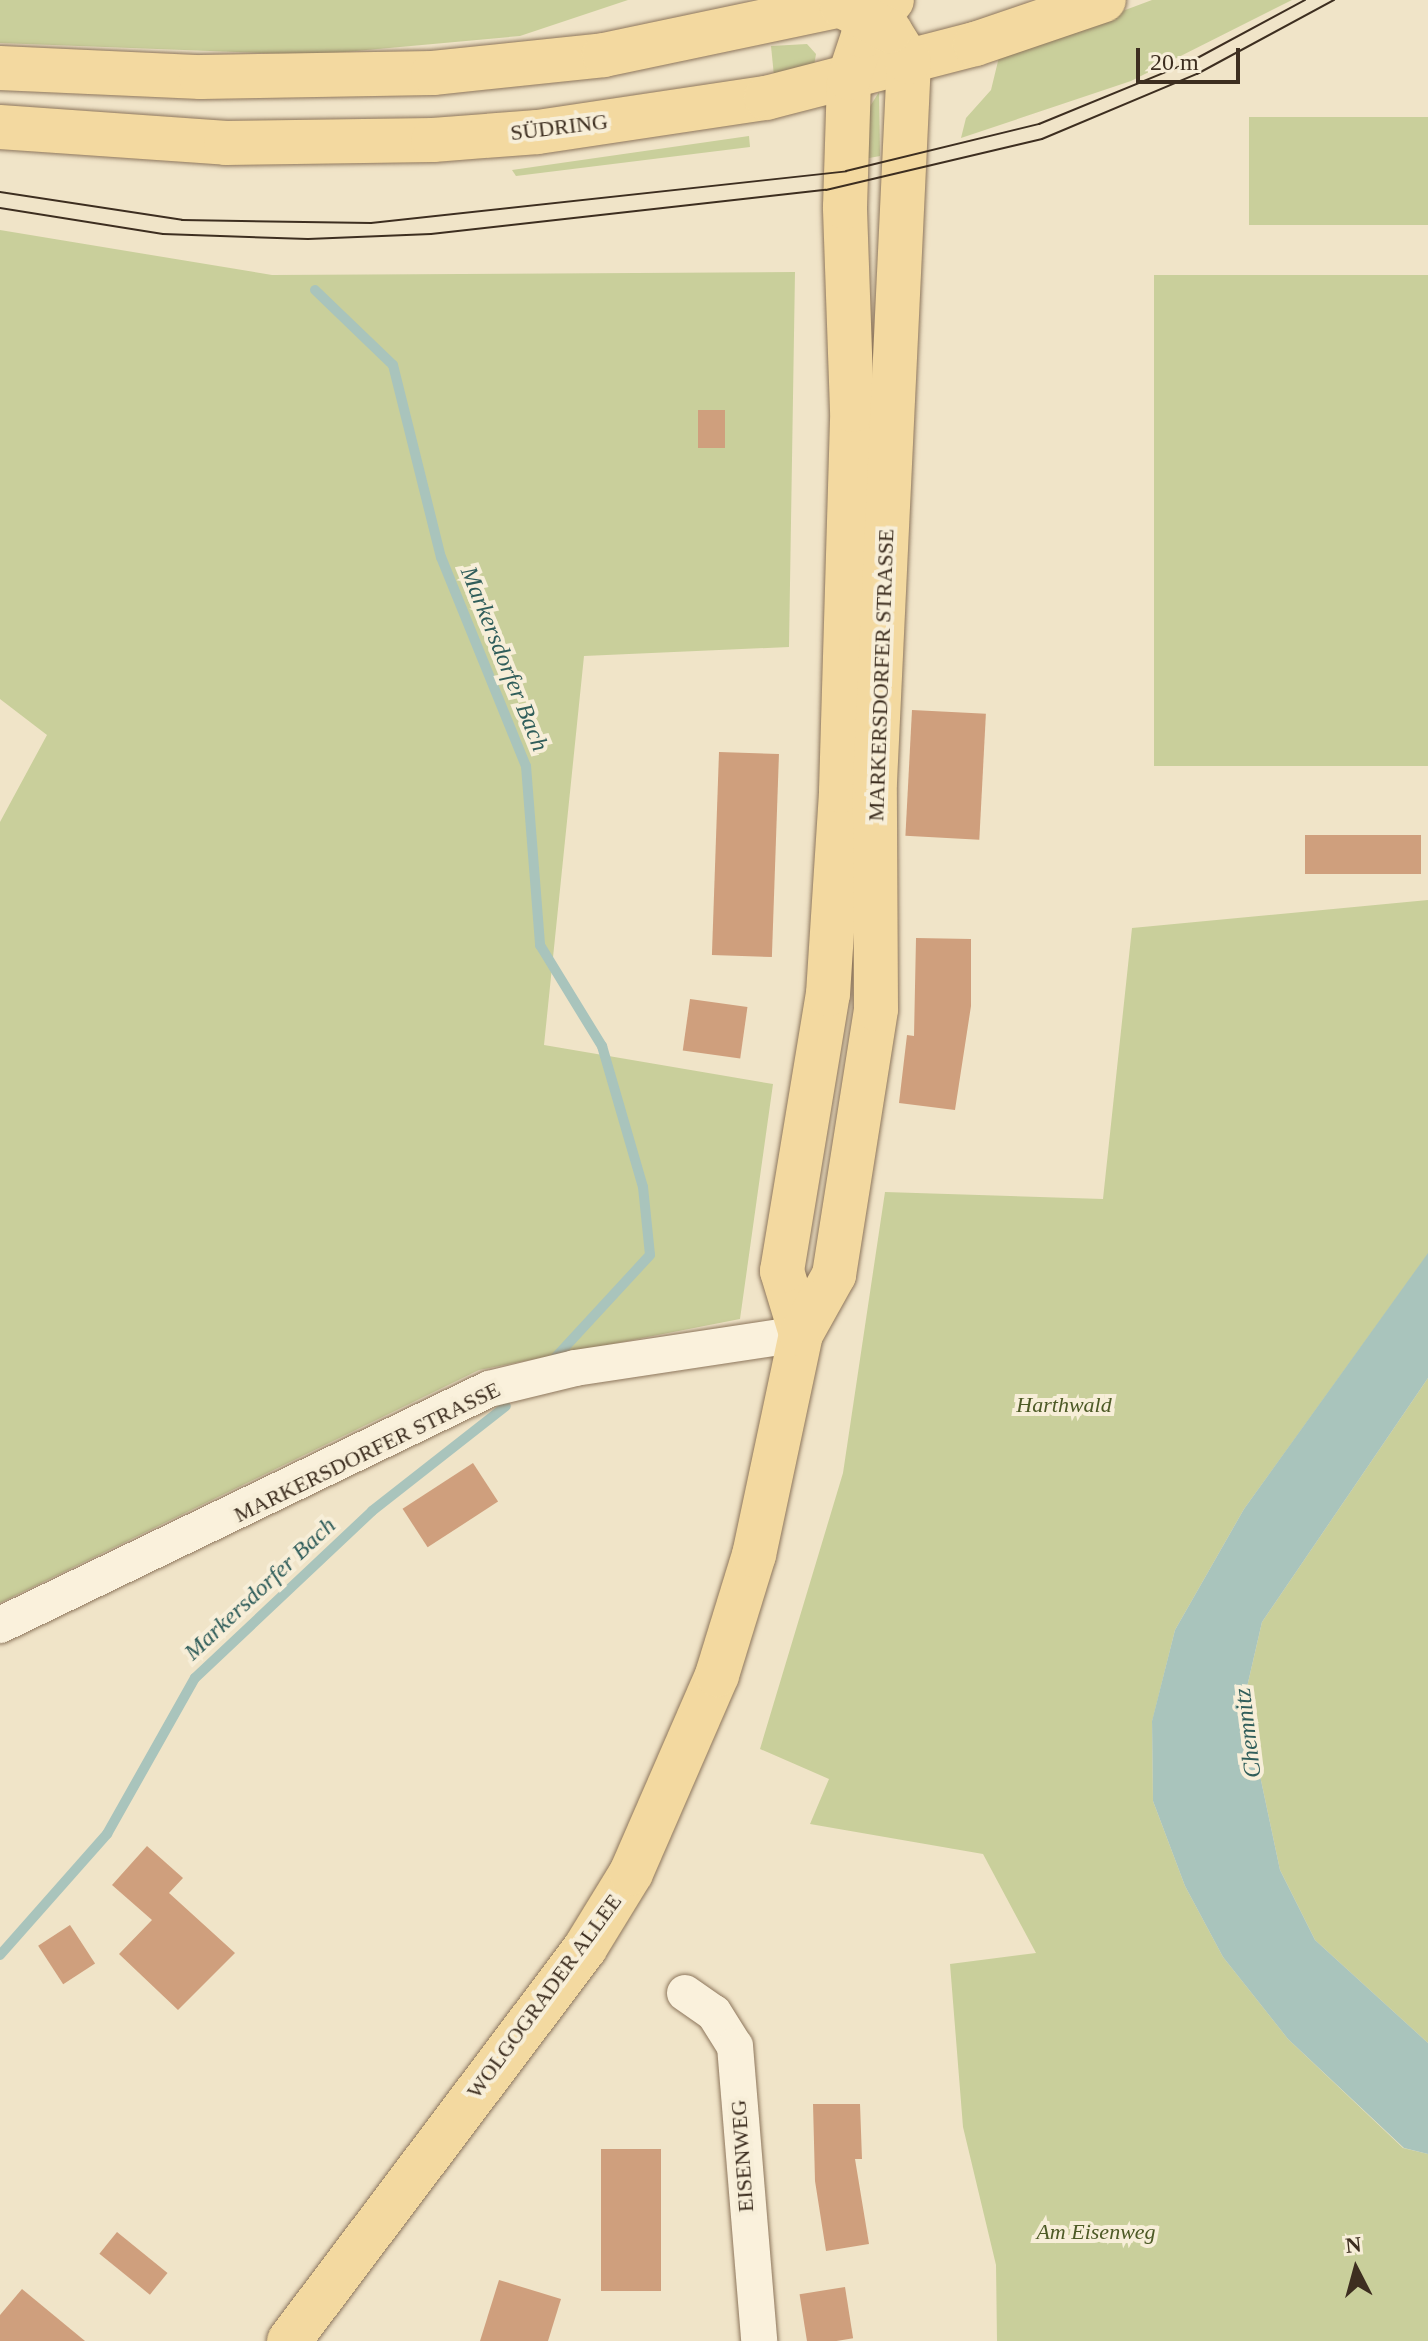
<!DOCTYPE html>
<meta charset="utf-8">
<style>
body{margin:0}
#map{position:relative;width:1428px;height:2341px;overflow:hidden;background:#f0e4c8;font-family:"Times New Roman",serif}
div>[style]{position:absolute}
.green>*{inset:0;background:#c9cf9b;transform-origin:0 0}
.water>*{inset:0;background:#a9c4bc}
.stream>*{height:10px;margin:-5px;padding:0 5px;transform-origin:5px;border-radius:5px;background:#a9c4bc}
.building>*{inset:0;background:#cf9f7d;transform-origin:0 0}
.roads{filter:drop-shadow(0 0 2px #8d765c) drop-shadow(0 0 2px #8d765c)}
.minor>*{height:36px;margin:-18px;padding:0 18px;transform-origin:18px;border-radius:18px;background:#faf1dc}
.major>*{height:44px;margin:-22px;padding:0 22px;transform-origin:22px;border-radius:22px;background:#f3d9a0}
.tram>*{height:2px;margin:-1px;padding:0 1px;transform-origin:1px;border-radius:1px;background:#3d2e20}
span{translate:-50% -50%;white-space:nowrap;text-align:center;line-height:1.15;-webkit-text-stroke:8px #f7eed8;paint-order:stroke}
.street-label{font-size:22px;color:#3d2e20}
.park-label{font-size:22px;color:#4d5a26;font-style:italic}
.water-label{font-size:24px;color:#2f5d5a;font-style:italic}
.north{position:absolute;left:1316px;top:2229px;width:80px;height:80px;-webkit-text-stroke:6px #f7eed8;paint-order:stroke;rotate:354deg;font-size:22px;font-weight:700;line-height:32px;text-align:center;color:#3d2e20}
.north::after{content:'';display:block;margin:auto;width:28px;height:36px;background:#3d2e20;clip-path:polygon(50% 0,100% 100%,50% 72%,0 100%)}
.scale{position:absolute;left:1136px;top:48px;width:104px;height:36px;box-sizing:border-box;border:4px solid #3d2e20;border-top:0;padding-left:10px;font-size:24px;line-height:28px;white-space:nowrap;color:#3d2e20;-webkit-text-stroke:6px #f7eed8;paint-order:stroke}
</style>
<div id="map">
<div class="green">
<i style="clip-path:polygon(0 0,628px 0,520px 36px,312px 55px,0 43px)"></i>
<i style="clip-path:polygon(1152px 0,1292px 0,1131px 81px,961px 138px,966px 118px,991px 90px,999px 57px)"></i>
<i style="clip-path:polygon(807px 44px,816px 54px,814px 66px,774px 76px,771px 46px)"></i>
<i style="clip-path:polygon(879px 92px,880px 156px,864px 159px,869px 108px)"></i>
<i style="left:1428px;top:117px;width:108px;height:179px;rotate:90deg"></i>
<i style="clip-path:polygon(749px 136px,750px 147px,516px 176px,512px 170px)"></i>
<i style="clip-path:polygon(0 230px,272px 275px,795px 272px,789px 647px,584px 656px,544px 1045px,773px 1084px,740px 1319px,479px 1370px,0 1603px,0 822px,47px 735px,0 699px)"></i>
<i style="left:1428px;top:275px;width:491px;height:274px;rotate:90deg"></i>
<i style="clip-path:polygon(1428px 900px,1428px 1254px,1244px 1509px,1175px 1630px,1152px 1722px,1153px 1801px,1185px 1886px,1223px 1957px,1288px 2039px,1403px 2148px,1428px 2154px,1428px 2341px,997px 2341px,996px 2265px,963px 2127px,950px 1964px,1036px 1953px,983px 1854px,810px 1824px,829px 1779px,760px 1749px,843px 1473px,885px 1192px,1103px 1199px,1132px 928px)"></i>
<i style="clip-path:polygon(1428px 1378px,1428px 2043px,1315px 1940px,1280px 1870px,1244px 1700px,1262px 1622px)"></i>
</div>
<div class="water">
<i style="clip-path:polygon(1428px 1253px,1428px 1378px,1262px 1622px,1244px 1700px,1280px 1870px,1315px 1940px,1428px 2043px,1428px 2154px,1404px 2148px,1288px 2039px,1223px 1957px,1185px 1886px,1153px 1801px,1152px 1721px,1175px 1630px,1244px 1509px)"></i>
</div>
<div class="stream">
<i style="left:315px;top:290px;width:108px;rotate:43.9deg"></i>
<i style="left:393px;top:365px;width:198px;rotate:76deg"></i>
<i style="left:441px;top:557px;width:226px;rotate:67.9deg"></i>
<i style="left:526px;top:766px;width:180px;rotate:85.5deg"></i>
<i style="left:540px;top:945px;width:119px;rotate:58.5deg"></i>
<i style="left:602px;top:1046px;width:147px;rotate:73.8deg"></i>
<i style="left:643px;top:1187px;width:68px;rotate:84.1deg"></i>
<i style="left:650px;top:1255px;width:140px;rotate:132.7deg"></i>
<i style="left:0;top:1955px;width:162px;rotate:-48.5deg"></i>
<i style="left:107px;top:1834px;width:179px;rotate:-60.6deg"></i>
<i style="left:195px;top:1678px;width:243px;rotate:-43.3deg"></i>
<i style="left:372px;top:1511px;width:170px;rotate:-38.1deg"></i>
</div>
<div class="building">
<i style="left:698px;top:410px;width:27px;height:38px"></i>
<i style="left:912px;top:710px;width:74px;height:126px;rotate:3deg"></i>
<i style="left:719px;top:752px;width:60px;height:203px;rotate:2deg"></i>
<i style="left:1421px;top:835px;width:39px;height:116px;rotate:90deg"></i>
<i style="clip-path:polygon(916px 938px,971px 939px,971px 1006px,955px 1110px,899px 1103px,907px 1035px,914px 1036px)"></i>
<i style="left:690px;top:999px;width:58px;height:52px;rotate:8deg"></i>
<i style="left:473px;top:1463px;width:46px;height:84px;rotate:57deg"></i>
<i style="clip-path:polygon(147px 1846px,183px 1878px,169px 1893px,235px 1953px,178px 2010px,119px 1954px,152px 1920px,112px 1885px)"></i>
<i style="left:70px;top:1925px;width:46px;height:38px;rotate:57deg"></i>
<i style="clip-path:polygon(813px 2104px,860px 2104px,862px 2159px,855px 2159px,869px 2244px,826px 2251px,815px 2181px)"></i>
<i style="left:601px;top:2149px;width:60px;height:142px"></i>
<i style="left:117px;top:2232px;width:65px;height:28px;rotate:39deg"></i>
<i style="clip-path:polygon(499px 2280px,561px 2299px,548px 2341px,480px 2341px)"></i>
<i style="left:845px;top:2287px;width:52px;height:46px;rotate:81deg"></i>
<i style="clip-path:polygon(22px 2289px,85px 2341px,0 2341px,0 2315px)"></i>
</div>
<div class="roads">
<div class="minor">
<i style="left:0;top:1625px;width:543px;rotate:-25.76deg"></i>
<i style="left:489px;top:1389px;width:89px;rotate:-13.7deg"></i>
<i style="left:575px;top:1368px;width:229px;rotate:-8.6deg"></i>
<i style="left:685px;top:1993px;width:35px;rotate:35deg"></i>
<i style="left:714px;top:2013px;width:39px;rotate:58deg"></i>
<i style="left:735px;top:2046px;width:296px;rotate:85.3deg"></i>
</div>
<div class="major">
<i style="left:0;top:68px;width:201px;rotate:2.6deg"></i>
<i style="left:201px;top:77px;width:232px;rotate:-1deg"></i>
<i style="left:433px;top:73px;width:172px;rotate:-6deg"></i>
<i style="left:604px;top:55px;width:267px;rotate:-11.9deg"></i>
<i style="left:0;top:127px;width:227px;rotate:4deg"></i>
<i style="left:226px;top:143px;width:207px;rotate:-0.8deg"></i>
<i style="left:433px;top:140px;width:105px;rotate:-4.4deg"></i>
<i style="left:538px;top:132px;width:231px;rotate:-8.5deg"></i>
<i style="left:766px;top:98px;width:216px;rotate:-14.5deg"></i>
<i style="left:975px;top:44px;width:136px;rotate:-18.8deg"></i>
<i style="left:801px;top:1334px;width:66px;rotate:-106.8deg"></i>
<i style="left:782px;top:1271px;width:281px;rotate:-80.6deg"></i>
<i style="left:828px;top:994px;width:203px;rotate:-86.3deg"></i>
<i style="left:841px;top:791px;width:381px;rotate:-88.3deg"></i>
<i style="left:852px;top:410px;width:203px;rotate:-92deg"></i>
<i style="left:845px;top:207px;width:129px;rotate:-88.2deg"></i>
<i style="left:849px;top:78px;width:44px;rotate:-71.6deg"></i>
<i style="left:863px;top:36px;width:46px;rotate:-51.1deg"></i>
<i style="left:289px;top:2341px;width:492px;rotate:-53deg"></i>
<i style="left:585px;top:1948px;width:88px;rotate:-58.5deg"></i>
<i style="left:631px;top:1873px;width:216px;rotate:-66.5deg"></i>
<i style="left:717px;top:1675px;width:126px;rotate:-72.9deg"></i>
<i style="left:754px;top:1555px;width:226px;rotate:-78deg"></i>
<i style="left:801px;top:1334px;width:68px;rotate:-60.8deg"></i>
<i style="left:834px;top:1275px;width:269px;rotate:-81deg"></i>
<i style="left:876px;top:1009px;width:227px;rotate:-90.3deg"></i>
<i style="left:875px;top:782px;width:721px;rotate:-87.3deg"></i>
<i style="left:909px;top:62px;width:36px;rotate:-122deg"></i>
<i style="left:890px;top:31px;width:54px;rotate:-152.5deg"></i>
</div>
</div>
<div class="tram">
<i style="left:0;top:192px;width:184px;rotate:8.7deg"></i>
<i style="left:182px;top:220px;width:189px;rotate:0.9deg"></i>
<i style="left:371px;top:223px;width:478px;rotate:-6.2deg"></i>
<i style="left:846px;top:171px;width:199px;rotate:-13.7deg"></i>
<i style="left:1039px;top:124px;width:161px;rotate:-22.3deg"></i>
<i style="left:1188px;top:63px;width:133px;rotate:-28.3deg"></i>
<i style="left:0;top:208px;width:165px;rotate:9.1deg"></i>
<i style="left:163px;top:234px;width:145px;rotate:2deg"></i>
<i style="left:308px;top:239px;width:123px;rotate:-2.3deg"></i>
<i style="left:431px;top:234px;width:397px;rotate:-6.4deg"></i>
<i style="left:826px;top:190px;width:222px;rotate:-13.3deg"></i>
<i style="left:1042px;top:139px;width:168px;rotate:-22.8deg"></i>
<i style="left:1197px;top:74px;width:156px;rotate:-28.4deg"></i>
</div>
<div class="street-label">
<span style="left:559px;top:127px;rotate:-7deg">SÜDRING</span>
<span style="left:881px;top:675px;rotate:-88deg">MARKERSDORFER STRASSE</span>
<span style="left:367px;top:1452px;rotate:-26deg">MARKERSDORFER STRASSE</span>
<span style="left:544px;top:1996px;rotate:-54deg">WOLGOGRADER ALLEE</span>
<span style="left:742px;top:2156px;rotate:-94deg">EISENWEG</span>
</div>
<div class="park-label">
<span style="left:1064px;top:1405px">Harthwald</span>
<span style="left:1096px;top:2232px">Am Eisenweg</span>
</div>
<div class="water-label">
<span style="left:504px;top:659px;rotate:68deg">Markersdorfer Bach</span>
<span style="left:260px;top:1589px;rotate:-43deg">Markersdorfer Bach</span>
<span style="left:1248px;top:1733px;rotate:-97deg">Chemnitz</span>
</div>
<div class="north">N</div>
<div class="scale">20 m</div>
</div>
